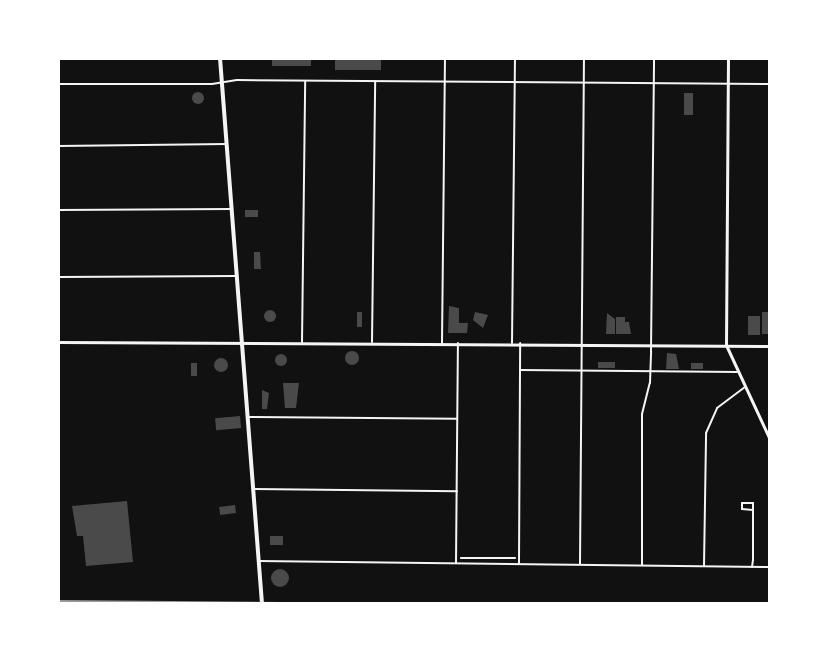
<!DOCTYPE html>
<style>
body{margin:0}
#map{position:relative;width:828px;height:662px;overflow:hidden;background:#111;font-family:Montserrat,sans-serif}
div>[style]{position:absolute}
.building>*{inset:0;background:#4a4a4a;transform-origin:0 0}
.round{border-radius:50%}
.path>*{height:1.5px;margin:-0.75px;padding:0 0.75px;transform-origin:0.75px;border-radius:0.75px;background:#f5f5f5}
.service>*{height:1.5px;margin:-0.75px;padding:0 0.75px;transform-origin:0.75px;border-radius:0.75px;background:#f5f5f5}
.minor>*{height:2px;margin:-1px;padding:0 1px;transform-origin:1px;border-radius:1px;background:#f5f5f5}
.tertiary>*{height:3px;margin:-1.5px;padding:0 1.5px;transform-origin:1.5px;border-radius:1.5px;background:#f5f5f5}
.primary>*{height:4px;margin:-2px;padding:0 2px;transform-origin:2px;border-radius:2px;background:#f5f5f5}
.rail>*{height:1.5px;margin:-0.75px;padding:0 0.75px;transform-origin:0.75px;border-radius:0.75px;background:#9a9a9a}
span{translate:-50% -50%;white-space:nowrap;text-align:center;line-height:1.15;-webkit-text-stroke:6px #fff;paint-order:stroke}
.frame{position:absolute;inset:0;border:60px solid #fff;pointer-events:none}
</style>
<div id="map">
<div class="building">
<i style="left:272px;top:58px;width:39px;height:8px"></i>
<i style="left:335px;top:58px;width:46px;height:12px"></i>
<i class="round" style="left:192px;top:92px;width:12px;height:12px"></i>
<i style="left:684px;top:93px;width:9px;height:22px"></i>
<i style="left:245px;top:210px;width:13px;height:7px"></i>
<i style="clip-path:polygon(254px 252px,260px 252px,261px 269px,254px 269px)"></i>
<i style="clip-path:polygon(449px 306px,459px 308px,459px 323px,468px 323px,467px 333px,448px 333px)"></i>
<i class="round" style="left:264px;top:310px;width:12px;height:12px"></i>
<i style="left:357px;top:312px;width:5px;height:15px"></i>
<i style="clip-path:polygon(475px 312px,488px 315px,483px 328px,473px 320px)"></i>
<i style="left:762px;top:312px;width:8px;height:22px"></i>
<i style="clip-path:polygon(607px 313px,615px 319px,615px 334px,606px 334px)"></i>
<i style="left:748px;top:316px;width:12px;height:19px"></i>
<i style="clip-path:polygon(616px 317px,625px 317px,625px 322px,629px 322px,631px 334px,616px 334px)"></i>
<i class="round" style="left:345px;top:351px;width:14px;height:14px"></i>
<i style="clip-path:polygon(667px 353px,676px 354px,679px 369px,666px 369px)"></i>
<i class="round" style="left:275px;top:354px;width:12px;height:12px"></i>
<i class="round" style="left:214px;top:358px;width:14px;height:14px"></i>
<i style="left:598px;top:362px;width:17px;height:6px"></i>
<i style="left:191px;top:363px;width:6px;height:13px"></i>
<i style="left:691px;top:363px;width:12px;height:6px"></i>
<i style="clip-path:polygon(283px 383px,299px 383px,296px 408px,285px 408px)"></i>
<i style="clip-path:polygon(262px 390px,269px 393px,267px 409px,262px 409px)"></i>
<i style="left:240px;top:416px;width:12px;height:25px;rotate:85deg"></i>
<i style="clip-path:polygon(127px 501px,133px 562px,86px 566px,83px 536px,77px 536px,72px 506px)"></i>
<i style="left:235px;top:505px;width:8px;height:16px;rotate:83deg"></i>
<i style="left:270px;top:536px;width:13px;height:9px"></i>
<i class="round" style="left:271px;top:569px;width:18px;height:18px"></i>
</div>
<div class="path">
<i style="left:461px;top:558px;width:54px"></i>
</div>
<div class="service">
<i style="left:521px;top:370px;width:216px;rotate:0.5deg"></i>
</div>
<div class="minor">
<i style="left:58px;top:84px;width:154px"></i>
<i style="left:212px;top:84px;width:25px;rotate:-9deg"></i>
<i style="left:237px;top:80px;width:533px;rotate:0.43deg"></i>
<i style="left:58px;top:146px;width:169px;rotate:-0.7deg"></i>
<i style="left:58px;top:210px;width:173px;rotate:-0.3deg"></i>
<i style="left:58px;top:277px;width:178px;rotate:-0.3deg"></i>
<i style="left:302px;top:342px;width:261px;rotate:-89.3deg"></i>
<i style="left:372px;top:342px;width:261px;rotate:-89.3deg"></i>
<i style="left:442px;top:343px;width:285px;rotate:-89.4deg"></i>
<i style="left:512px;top:343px;width:285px;rotate:-89.4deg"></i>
<i style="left:247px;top:417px;width:210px;rotate:0.5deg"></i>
<i style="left:253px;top:489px;width:204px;rotate:0.6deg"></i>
<i style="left:259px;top:561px;width:511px;rotate:0.67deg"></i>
<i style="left:456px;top:563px;width:220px;rotate:-89.5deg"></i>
<i style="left:519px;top:563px;width:220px;rotate:-89.7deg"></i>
<i style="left:580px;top:564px;width:506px;rotate:-89.55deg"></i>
<i style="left:642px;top:565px;width:151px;rotate:-90deg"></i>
<i style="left:642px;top:414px;width:32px;rotate:-76deg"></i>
<i style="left:650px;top:383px;width:32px;rotate:-88deg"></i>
<i style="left:651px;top:351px;width:293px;rotate:-89.4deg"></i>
<i style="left:704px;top:566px;width:133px;rotate:-89.1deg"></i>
<i style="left:706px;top:433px;width:27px;rotate:-66deg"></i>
<i style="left:717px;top:408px;width:35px;rotate:-37deg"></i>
<i style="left:752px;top:567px;width:7px;rotate:-82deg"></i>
<i style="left:753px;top:560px;width:57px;rotate:-90deg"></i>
<i style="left:753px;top:503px;width:11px;rotate:180deg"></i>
<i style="left:742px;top:503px;width:6px;rotate:90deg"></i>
<i style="left:742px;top:509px;width:11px;rotate:5deg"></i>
</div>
<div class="tertiary">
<i style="left:728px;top:58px;width:287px;rotate:90.4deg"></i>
<i style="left:726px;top:345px;width:105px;rotate:65.1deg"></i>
<i style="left:58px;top:342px;width:712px;rotate:0.32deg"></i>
</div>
<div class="primary">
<i style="left:220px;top:58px;width:548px;rotate:85.6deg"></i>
</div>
<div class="rail">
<i style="left:58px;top:601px;width:358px;rotate:0.5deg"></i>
</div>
<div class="frame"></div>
</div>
